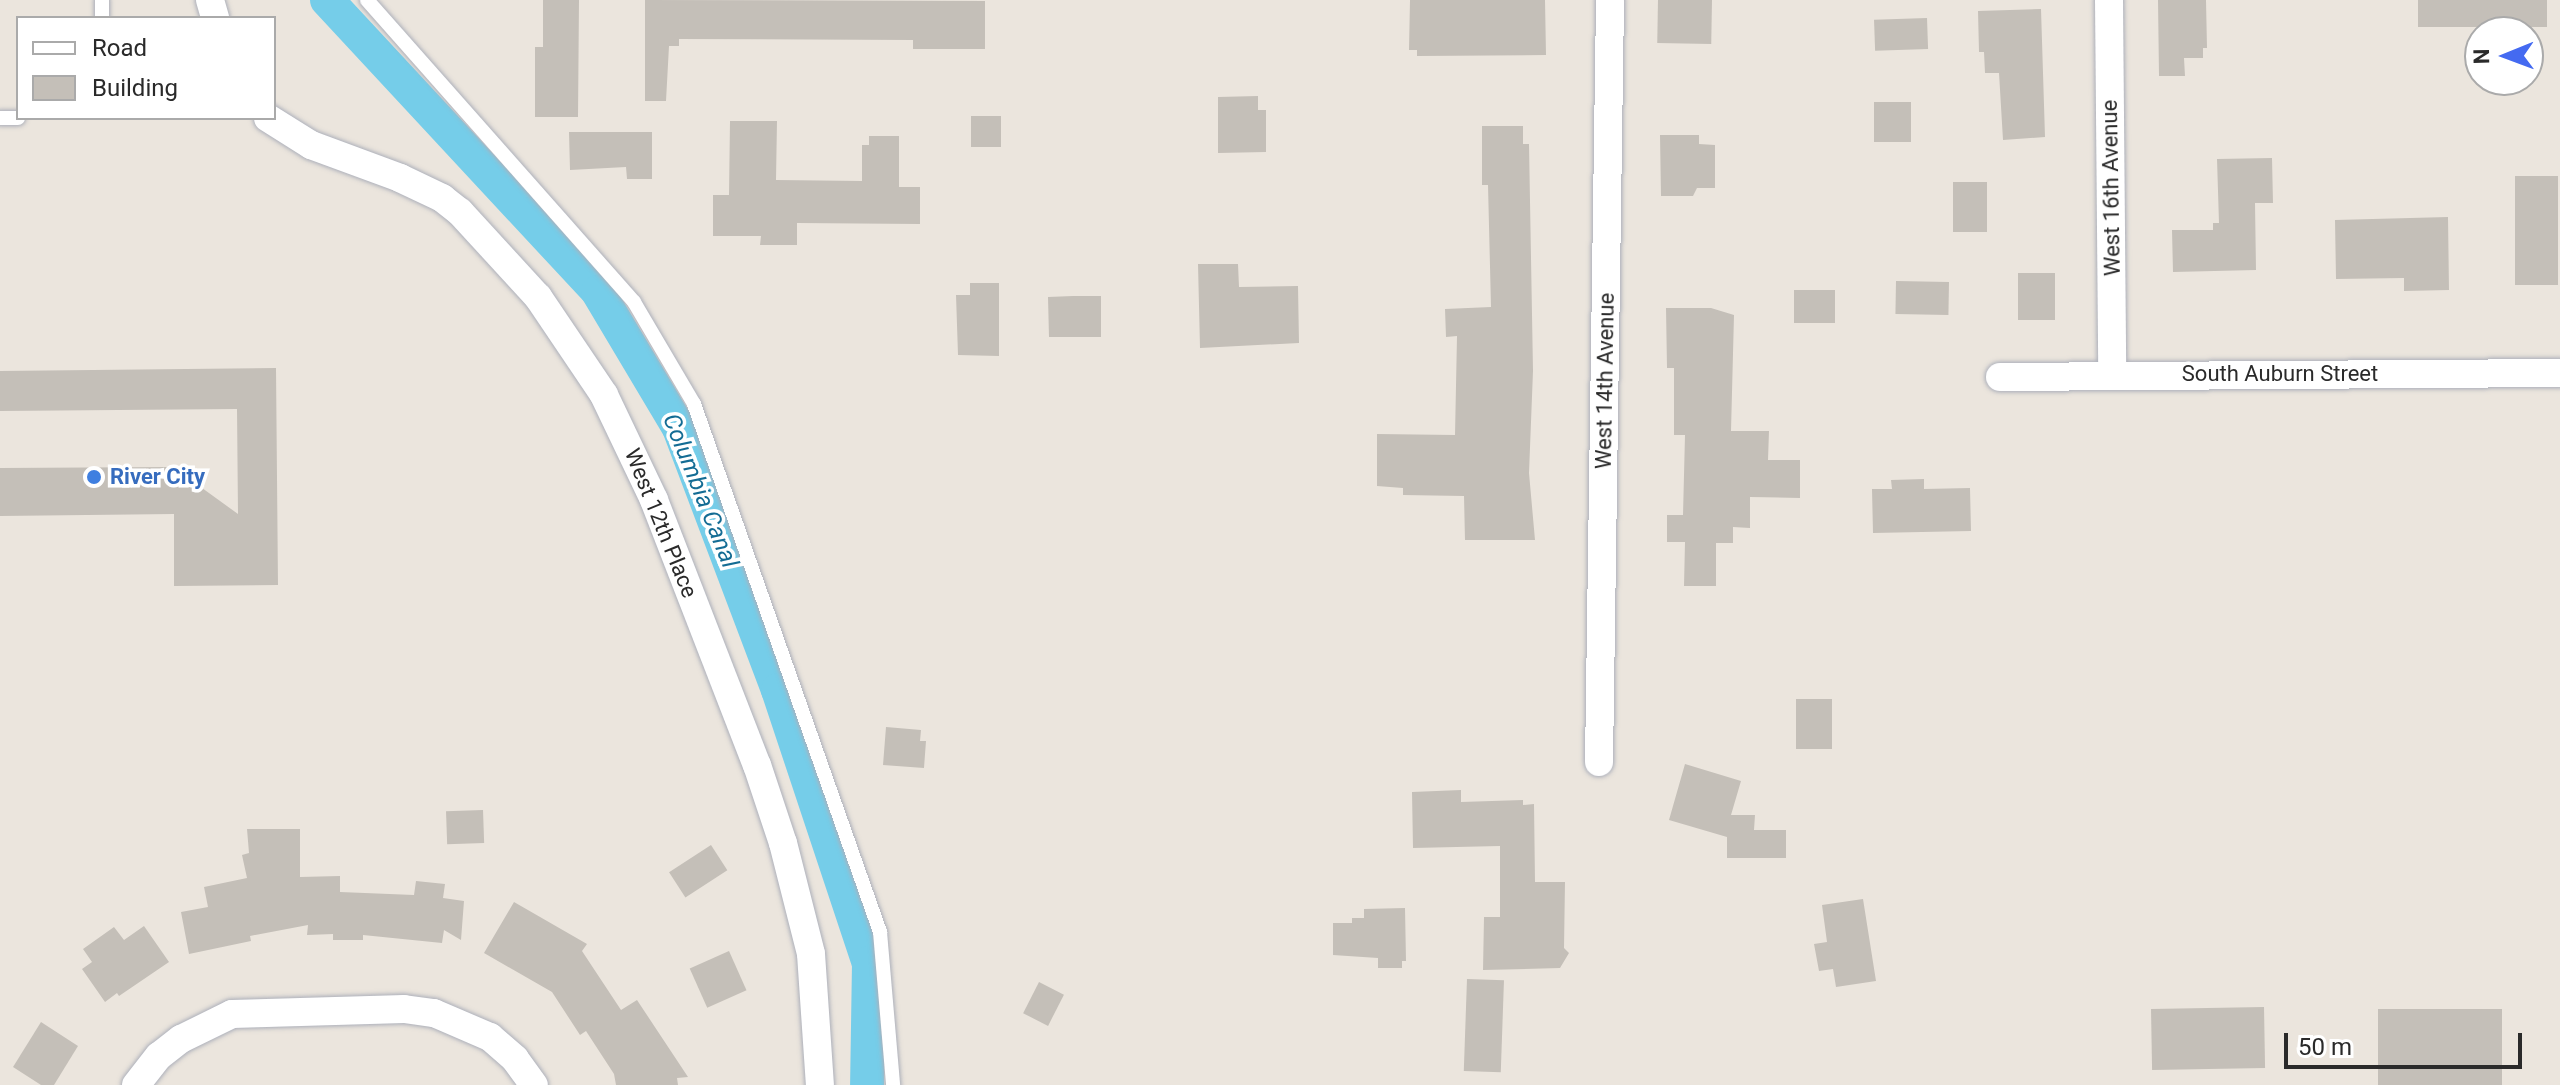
<!DOCTYPE html>
<style>
body{margin:0}
#map{position:relative;width:2560px;height:1085px;overflow:hidden;background:#ebe5dd;font-family:Roboto,sans-serif}
div>[style]{position:absolute}
.canal>*{height:34px;margin:-17px;padding:0 17px;transform-origin:17px;border-radius:17px;background:#75cde9}
.building>*{inset:0;background:#c4bfb8;transform-origin:0 0}
.roads{filter:drop-shadow(0 0 2px #adb0ba) drop-shadow(0 0 2px #adb0ba)}
.lane>*{height:14px;margin:-7px;padding:0 7px;transform-origin:7px;border-radius:7px;background:#fff}
.street>*{height:28px;margin:-14px;padding:0 14px;transform-origin:14px;border-radius:14px;background:#fff}
.dots>*{width:22px;height:22px;translate:-50% -50%;box-sizing:border-box;border:4px solid #fff;border-radius:50%}
span{translate:-50% -50%;white-space:nowrap;text-align:center;line-height:1.15;-webkit-text-stroke:7px #fff;paint-order:stroke}
.street-label{font-size:22px;color:#2a2a2a}
.shop-label{font-size:22px;color:#366cbe;font-weight:700}
.left{translate:0 -50%;text-align:left}
.water-label{font-size:24px;color:#146c94;font-style:italic}
.legend{position:absolute;left:16px;top:16px;width:260px;height:104px;box-sizing:border-box;background:#fff;border:2px solid #aaa;margin:0;padding:10px 14px;list-style:none;font-size:24px;color:#2a2a2a}
.legend li{display:flex;align-items:center;gap:16px;height:40px}
.legend b{width:40px;border:2px solid #aaa}
.north{position:absolute;left:2464px;top:16px;width:80px;height:80px;box-sizing:border-box;background:#fff;border:2px solid #aaa;border-radius:50%;rotate:269deg;font-size:22px;font-weight:700;line-height:32px;text-align:center;color:#2a2a2a}
.north::after{content:'';display:block;margin:auto;width:28px;height:36px;background:#446af1;clip-path:polygon(50% 0,100% 100%,50% 72%,0 100%)}
.scale{position:absolute;left:2284px;top:1033px;width:238px;height:36px;box-sizing:border-box;border:4px solid #2a2a2a;border-top:0;padding-left:10px;font-size:24px;line-height:28px;white-space:nowrap;color:#2a2a2a;-webkit-text-stroke:6px #fff;paint-order:stroke}
</style>
<div id="map">
<div class="canal">
<i style="left:327px;top:0;width:398px;rotate:47.1deg"></i>
<i style="left:598px;top:292px;width:158px;rotate:59.2deg"></i>
<i style="left:679px;top:428px;width:280px;rotate:69.3deg"></i>
<i style="left:778px;top:690px;width:288px;rotate:71.6deg"></i>
<i style="left:869px;top:963px;width:122px;rotate:90.9deg"></i>
</div>
<div class="building">
<i style="clip-path:polygon(543px 0,579px 0,578px 117px,535px 117px,535px 47px,543px 47px)"></i>
<i style="clip-path:polygon(645px 0,985px 1px,985px 49px,913px 49px,913px 40px,679px 39px,679px 46px,669px 46px,666px 101px,645px 101px)"></i>
<i style="clip-path:polygon(1410px 0,1545px 0,1546px 55px,1417px 56px,1417px 50px,1409px 50px)"></i>
<i style="left:1712px;top:0;width:44px;height:54px;rotate:91deg"></i>
<i style="clip-path:polygon(2158px 0,2206px 0,2207px 48px,2203px 48px,2203px 58px,2184px 58px,2185px 76px,2159px 76px)"></i>
<i style="left:2418px;top:0;width:129px;height:27px"></i>
<i style="clip-path:polygon(2041px 9px,2045px 137px,2003px 140px,1999px 73px,1985px 73px,1984px 52px,1979px 52px,1978px 11px)"></i>
<i style="left:1927px;top:18px;width:31px;height:53px;rotate:88deg"></i>
<i style="clip-path:polygon(1258px 96px,1258px 110px,1266px 110px,1266px 152px,1218px 153px,1218px 97px)"></i>
<i style="left:1911px;top:102px;width:40px;height:37px;rotate:90deg"></i>
<i style="left:971px;top:116px;width:30px;height:31px"></i>
<i style="clip-path:polygon(730px 121px,777px 121px,776px 180px,862px 181px,862px 145px,869px 145px,869px 136px,899px 136px,899px 187px,920px 187px,920px 224px,797px 223px,797px 245px,760px 245px,761px 236px,713px 236px,713px 195px,729px 195px)"></i>
<i style="clip-path:polygon(1482px 126px,1523px 126px,1523px 144px,1529px 144px,1533px 371px,1529px 473px,1535px 540px,1465px 540px,1464px 496px,1403px 495px,1403px 488px,1377px 486px,1377px 434px,1455px 435px,1457px 336px,1446px 337px,1445px 309px,1491px 307px,1488px 185px,1482px 185px)"></i>
<i style="clip-path:polygon(569px 132px,652px 132px,652px 179px,627px 179px,626px 167px,570px 170px)"></i>
<i style="clip-path:polygon(1660px 135px,1699px 135px,1699px 144px,1715px 145px,1715px 188px,1697px 188px,1693px 196px,1661px 196px)"></i>
<i style="clip-path:polygon(2272px 158px,2273px 203px,2255px 203px,2256px 270px,2173px 272px,2172px 230px,2213px 230px,2213px 223px,2219px 223px,2217px 159px)"></i>
<i style="left:2515px;top:176px;width:43px;height:109px"></i>
<i style="left:1953px;top:182px;width:34px;height:50px"></i>
<i style="clip-path:polygon(2448px 217px,2449px 290px,2404px 291px,2404px 278px,2336px 279px,2335px 220px)"></i>
<i style="clip-path:polygon(1198px 264px,1238px 264px,1239px 287px,1298px 286px,1299px 343px,1200px 348px)"></i>
<i style="left:2018px;top:273px;width:37px;height:47px"></i>
<i style="left:1896px;top:281px;width:53px;height:33px;rotate:1deg"></i>
<i style="clip-path:polygon(970px 283px,999px 283px,999px 356px,958px 355px,956px 295px,970px 295px)"></i>
<i style="left:1794px;top:290px;width:41px;height:33px"></i>
<i style="clip-path:polygon(1073px 296px,1101px 296px,1101px 337px,1049px 337px,1048px 297px)"></i>
<i style="clip-path:polygon(1666px 308px,1711px 308px,1734px 315px,1731px 431px,1769px 431px,1768px 460px,1800px 460px,1800px 498px,1750px 497px,1750px 528px,1733px 527px,1733px 543px,1716px 543px,1716px 586px,1684px 586px,1685px 542px,1667px 542px,1667px 515px,1683px 515px,1685px 435px,1674px 435px,1674px 368px,1667px 368px)"></i>
<i style="clip-path:polygon(276px 368px,278px 585px,174px 586px,174px 514px,0 516px,0 468px,173px 467px,238px 514px,237px 409px,0 411px,0 371px)"></i>
<i style="clip-path:polygon(1924px 479px,1924px 489px,1970px 488px,1971px 531px,1873px 533px,1872px 489px,1892px 489px,1891px 480px)"></i>
<i style="left:1832px;top:699px;width:50px;height:36px;rotate:90deg"></i>
<i style="clip-path:polygon(886px 727px,921px 730px,920px 741px,926px 741px,924px 768px,883px 765px)"></i>
<i style="clip-path:polygon(1685px 764px,1741px 781px,1731px 815px,1755px 815px,1754px 830px,1786px 830px,1786px 858px,1727px 858px,1727px 837px,1669px 820px)"></i>
<i style="clip-path:polygon(1461px 790px,1461px 802px,1523px 800px,1523px 805px,1534px 804px,1535px 882px,1565px 882px,1564px 948px,1569px 953px,1560px 968px,1483px 970px,1484px 917px,1500px 917px,1500px 846px,1413px 848px,1412px 792px)"></i>
<i style="left:483px;top:810px;width:33px;height:37px;rotate:88deg"></i>
<i style="clip-path:polygon(247px 829px,300px 829px,300px 877px,340px 876px,340px 892px,414px 895px,416px 881px,445px 884px,443px 898px,464px 901px,461px 940px,444px 930px,442px 943px,363px 935px,363px 940px,333px 940px,333px 934px,307px 935px,308px 925px,250px 936px,251px 941px,189px 954px,181px 912px,208px 907px,204px 887px,247px 878px,242px 855px,249px 853px)"></i>
<i style="left:711px;top:845px;width:30px;height:50px;rotate:57deg"></i>
<i style="clip-path:polygon(1863px 899px,1876px 981px,1836px 987px,1833px 969px,1819px 971px,1814px 944px,1827px 942px,1822px 905px)"></i>
<i style="clip-path:polygon(514px 902px,587px 944px,582px 951px,621px 1010px,637px 1000px,688px 1077px,677px 1078px,678px 1085px,616px 1085px,614px 1074px,586px 1031px,580px 1035px,552px 992px,484px 953px)"></i>
<i style="clip-path:polygon(1405px 908px,1406px 961px,1402px 961px,1402px 968px,1378px 968px,1378px 958px,1333px 955px,1333px 923px,1352px 923px,1352px 918px,1364px 918px,1364px 909px)"></i>
<i style="clip-path:polygon(144px 926px,169px 962px,119px 996px,117px 993px,105px 1002px,82px 969px,92px 962px,83px 949px,114px 927px,124px 940px)"></i>
<i style="left:729px;top:951px;width:43px;height:43px;rotate:66deg"></i>
<i style="left:1467px;top:979px;width:37px;height:92px;rotate:2deg"></i>
<i style="left:1039px;top:982px;width:28px;height:35px;rotate:27deg"></i>
<i style="left:2264px;top:1007px;width:61px;height:113px;rotate:89deg"></i>
<i style="left:2378px;top:1009px;width:124px;height:76px"></i>
<i style="clip-path:polygon(41px 1022px,78px 1046px,54px 1085px,41px 1085px,13px 1067px)"></i>
</div>
<div class="roads">
<div class="lane">
<i style="left:102px;top:0;width:18px;rotate:90deg"></i>
<i style="left:367px;top:0;width:403px;rotate:48.5deg"></i>
<i style="left:634px;top:302px;width:118px;rotate:59.5deg"></i>
<i style="left:694px;top:404px;width:560px;rotate:70.59deg"></i>
<i style="left:880px;top:932px;width:154px;rotate:85.1deg"></i>
<i style="left:0;top:118px;width:18px"></i>
</div>
<div class="street">
<i style="left:210px;top:0;width:19px;rotate:74deg"></i>
<i style="left:2109px;top:0;width:375px;rotate:89.5deg"></i>
<i style="left:268px;top:118px;width:51px;rotate:32.1deg"></i>
<i style="left:311px;top:145px;width:95px;rotate:20.3deg"></i>
<i style="left:400px;top:178px;width:47px;rotate:25.5deg"></i>
<i style="left:442px;top:198px;width:23px;rotate:38deg"></i>
<i style="left:460px;top:212px;width:115px;rotate:47.5deg"></i>
<i style="left:538px;top:297px;width:118px;rotate:56deg"></i>
<i style="left:604px;top:395px;width:116px;rotate:64.5deg"></i>
<i style="left:654px;top:500px;width:284px;rotate:68.8deg"></i>
<i style="left:757px;top:765px;width:82px;rotate:71.6deg"></i>
<i style="left:783px;top:843px;width:114px;rotate:75.8deg"></i>
<i style="left:811px;top:954px;width:131px;rotate:86.1deg"></i>
<i style="left:2000px;top:377px;width:560px;rotate:-0.41deg"></i>
<i style="left:1599px;top:762px;width:762px;rotate:-89.17deg"></i>
<i style="left:136px;top:1085px;width:37px;rotate:-52deg"></i>
<i style="left:159px;top:1056px;width:28px;rotate:-38deg"></i>
<i style="left:181px;top:1039px;width:57px;rotate:-26.1deg"></i>
<i style="left:232px;top:1014px;width:172px;rotate:-1.7deg"></i>
<i style="left:404px;top:1009px;width:30px;rotate:8deg"></i>
<i style="left:434px;top:1013px;width:61px;rotate:23.2deg"></i>
<i style="left:490px;top:1037px;width:33px;rotate:41deg"></i>
<i style="left:515px;top:1059px;width:32px;rotate:54deg"></i>
</div>
</div>
<div class="dots">
<i style="left:94px;top:477px;background:#3f7fe0"></i>
</div>
<div class="street-label">
<span style="left:2111px;top:188px;rotate:-91deg">West 16th Avenue</span>
<span style="left:2280px;top:374px">South Auburn Street</span>
<span style="left:1605px;top:381px;rotate:-89deg">West 14th Avenue</span>
<span style="left:661px;top:523px;rotate:68deg">West 12th Place</span>
</div>
<div class="shop-label">
<span class="left" style="left:110px;top:477px">River City</span>
</div>
<div class="water-label">
<span style="left:700px;top:491px;rotate:68deg">Columbia Canal</span>
</div>
<ul class="legend">
<li><b style="height:10px;background:#fff"></b>Road</li>
<li><b style="height:22px;background:#c4bfb8"></b>Building</li>
</ul>
<div class="north">N</div>
<div class="scale">50 m</div>
</div>
